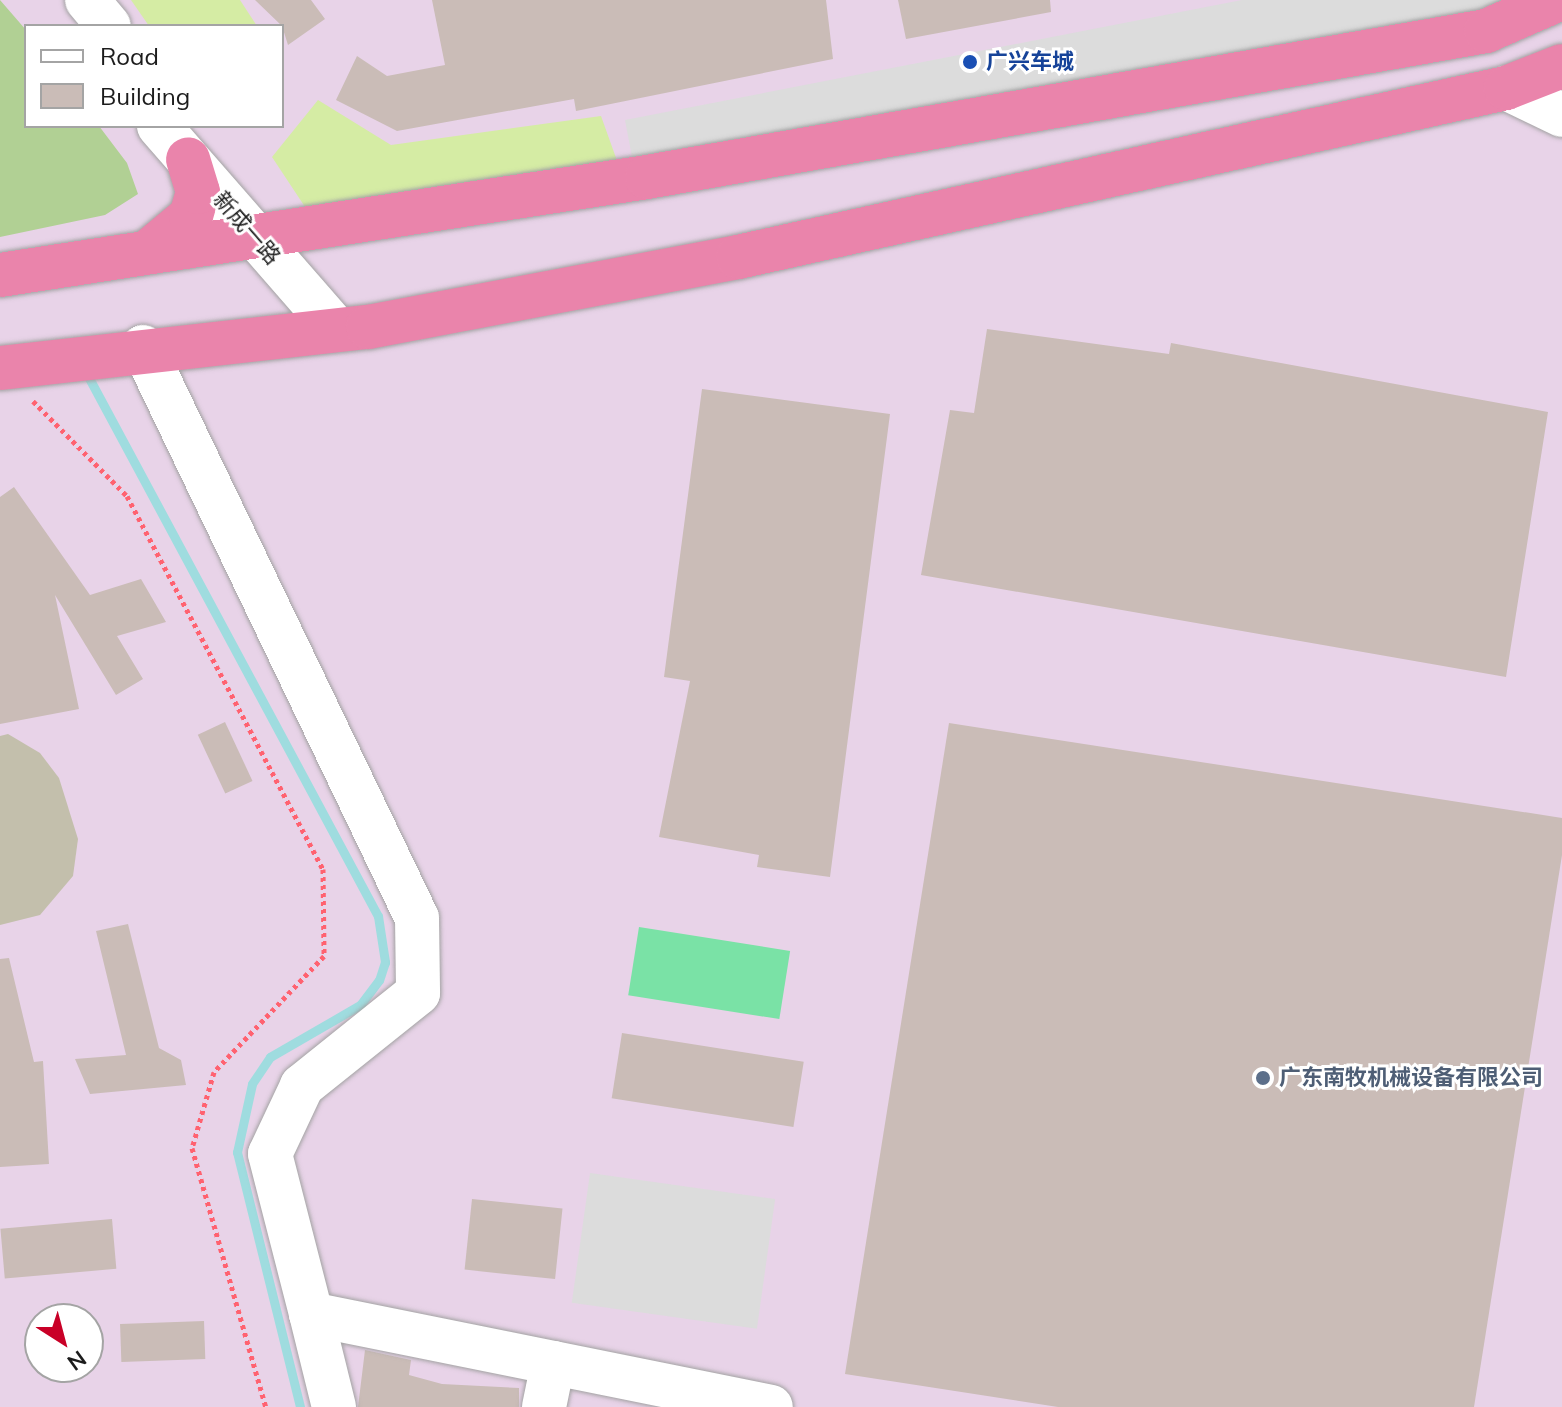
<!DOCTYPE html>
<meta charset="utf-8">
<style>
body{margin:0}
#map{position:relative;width:1562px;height:1407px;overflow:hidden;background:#eee7e1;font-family:Mulish,"Noto Sans SC",sans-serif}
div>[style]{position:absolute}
.industrial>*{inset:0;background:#e8d3e8}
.construction>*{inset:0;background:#c3bfac}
.grass>*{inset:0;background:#d5eca4}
.forest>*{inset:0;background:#b1d094}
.pitch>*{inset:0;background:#7ae2a6;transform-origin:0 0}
.parking>*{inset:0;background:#dcdcdc;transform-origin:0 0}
.stream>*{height:9px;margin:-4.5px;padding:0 4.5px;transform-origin:4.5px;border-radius:4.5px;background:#9fdcdf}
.building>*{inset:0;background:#cabcb7;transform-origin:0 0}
.path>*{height:5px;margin-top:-2.5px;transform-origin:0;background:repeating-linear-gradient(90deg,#ff6270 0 4px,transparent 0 8px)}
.roads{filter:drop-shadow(0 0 2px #a3a3a3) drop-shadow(0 0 2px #a3a3a3)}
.minor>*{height:44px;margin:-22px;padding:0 22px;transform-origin:22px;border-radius:22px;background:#fff}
.highway>*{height:44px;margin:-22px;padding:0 22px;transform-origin:22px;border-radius:22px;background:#ea84ab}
.dots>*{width:22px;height:22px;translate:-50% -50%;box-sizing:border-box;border:4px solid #fff;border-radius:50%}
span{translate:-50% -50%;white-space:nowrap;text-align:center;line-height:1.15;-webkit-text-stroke:6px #fff;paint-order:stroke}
.transit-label{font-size:22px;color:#164399;font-weight:700}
.left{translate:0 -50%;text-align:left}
.street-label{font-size:22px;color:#1c1c1c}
.service-label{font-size:22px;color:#4e5e75;font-weight:700}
.legend{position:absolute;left:24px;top:24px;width:260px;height:104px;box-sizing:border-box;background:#fff;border:2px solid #a4a4a4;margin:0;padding:10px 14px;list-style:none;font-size:24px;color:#1c1c1c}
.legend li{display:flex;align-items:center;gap:16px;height:40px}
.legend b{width:40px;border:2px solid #a4a4a4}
.north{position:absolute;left:24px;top:1303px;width:80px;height:80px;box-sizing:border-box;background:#fff;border:2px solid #a4a4a4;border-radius:50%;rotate:144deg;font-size:22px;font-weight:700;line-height:32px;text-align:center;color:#1c1c1c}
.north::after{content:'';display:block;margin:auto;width:28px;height:36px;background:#c90027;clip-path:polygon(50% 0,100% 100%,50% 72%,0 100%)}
</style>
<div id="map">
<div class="industrial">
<i style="clip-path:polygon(evenodd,0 0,1562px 0,1562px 1407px,0 1407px,0 0,26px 26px,282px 26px,282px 126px,26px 126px,26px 26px,0 0,40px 1319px,88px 1319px,88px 1367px,40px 1367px,40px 1319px)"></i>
</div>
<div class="construction">
<i style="clip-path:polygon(8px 734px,40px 753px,59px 778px,78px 839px,73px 876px,40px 915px,0 925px,0 736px)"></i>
</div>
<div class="grass">
<i style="clip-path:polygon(131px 0,240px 0,257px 26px,149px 26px)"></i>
<i style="clip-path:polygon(318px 100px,391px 145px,601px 116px,620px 169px,309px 213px,272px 157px)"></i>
</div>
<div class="forest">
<i style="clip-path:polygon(0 0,26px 30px,26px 126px,99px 126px,127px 163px,138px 194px,105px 215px,0 237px)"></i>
</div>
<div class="pitch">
<i style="left:639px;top:927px;width:153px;height:69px;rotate:9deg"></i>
</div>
<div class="parking">
<i style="clip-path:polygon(1242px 0,1554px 0,636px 178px,625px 120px)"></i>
<i style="left:590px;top:1173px;width:187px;height:131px;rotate:8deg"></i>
</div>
<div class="stream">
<i style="left:89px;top:378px;width:611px;rotate:61.76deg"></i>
<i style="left:378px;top:916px;width:47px;rotate:81.3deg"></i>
<i style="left:385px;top:962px;width:19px;rotate:108deg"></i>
<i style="left:379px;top:980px;width:31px;rotate:127deg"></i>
<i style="left:360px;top:1005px;width:104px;rotate:150deg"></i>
<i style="left:270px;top:1057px;width:32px;rotate:124deg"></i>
<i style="left:252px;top:1084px;width:70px;rotate:102.4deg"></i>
<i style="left:237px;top:1152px;width:263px;rotate:76.1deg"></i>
</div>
<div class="building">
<i style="clip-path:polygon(255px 0,311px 0,325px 19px,288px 45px,282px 26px)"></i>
<i style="clip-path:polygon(432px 0,826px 0,833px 59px,576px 111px,574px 99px,397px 131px,336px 100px,357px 56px,387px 76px,445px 65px)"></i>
<i style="clip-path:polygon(898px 0,1050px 0,1051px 12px,906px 39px)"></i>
<i style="clip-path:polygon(987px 329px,1169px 354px,1171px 343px,1548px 412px,1506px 677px,921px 575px,950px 410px,974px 413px)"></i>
<i style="clip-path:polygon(702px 389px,890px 414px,830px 877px,757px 867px,759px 855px,659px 837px,690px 681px,664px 677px)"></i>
<i style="clip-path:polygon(14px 487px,90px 595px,141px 579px,166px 622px,117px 636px,143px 679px,116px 695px,55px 595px,79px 709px,0 724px,0 497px)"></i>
<i style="left:225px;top:722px;width:65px;height:30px;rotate:65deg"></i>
<i style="clip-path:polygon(949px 723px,1562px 818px,1562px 855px,1474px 1407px,1058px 1407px,845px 1374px)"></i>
<i style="clip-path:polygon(128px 924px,159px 1048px,181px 1060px,186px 1085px,90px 1094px,75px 1059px,126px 1055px,96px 931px)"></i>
<i style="clip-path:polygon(9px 958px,34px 1062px,43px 1061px,49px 1164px,0 1167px,0 959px)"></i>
<i style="left:622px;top:1033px;width:184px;height:66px;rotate:9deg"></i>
<i style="left:472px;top:1199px;width:91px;height:71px;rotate:6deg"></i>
<i style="left:112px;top:1219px;width:50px;height:112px;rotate:85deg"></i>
<i style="left:204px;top:1321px;width:38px;height:84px;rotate:88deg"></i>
<i style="clip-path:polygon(365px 1350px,411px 1360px,409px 1375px,442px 1384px,519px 1388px,519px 1407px,358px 1407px)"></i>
</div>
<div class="path">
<i style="left:33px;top:401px;width:134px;rotate:45.3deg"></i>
<i style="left:127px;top:496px;width:421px;rotate:62.3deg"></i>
<i style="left:323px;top:869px;width:87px;rotate:89.3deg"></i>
<i style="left:324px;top:956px;width:160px;rotate:133.5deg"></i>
<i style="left:214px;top:1072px;width:79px;rotate:106.1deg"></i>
<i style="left:192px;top:1148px;width:269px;rotate:74.1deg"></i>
</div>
<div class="roads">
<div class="minor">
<i style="left:87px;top:0;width:34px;rotate:50deg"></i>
<i style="left:1506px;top:88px;width:62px;rotate:25.7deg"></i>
<i style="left:159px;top:126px;width:269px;rotate:48.9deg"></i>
<i style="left:143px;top:347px;width:633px;rotate:64.37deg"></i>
<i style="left:417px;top:918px;width:75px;rotate:89.2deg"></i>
<i style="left:418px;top:993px;width:149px;rotate:141.3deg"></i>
<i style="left:302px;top:1086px;width:75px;rotate:115.2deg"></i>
<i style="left:270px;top:1154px;width:165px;rotate:75.6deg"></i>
<i style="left:334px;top:1407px;width:96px;rotate:-103.9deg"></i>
<i style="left:311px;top:1314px;width:469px;rotate:11.4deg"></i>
<i style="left:544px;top:1407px;width:45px;rotate:-78.4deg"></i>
</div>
<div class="highway">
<i style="left:148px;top:252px;width:56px;rotate:-39.9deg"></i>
<i style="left:191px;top:216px;width:25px;rotate:-74deg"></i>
<i style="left:198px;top:192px;width:34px;rotate:-107deg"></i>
<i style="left:0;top:275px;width:654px;rotate:-8.61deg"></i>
<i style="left:647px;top:177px;width:852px;rotate:-9.87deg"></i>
<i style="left:1486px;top:31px;width:77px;rotate:-23.6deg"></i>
<i style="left:0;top:368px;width:370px;rotate:-6.4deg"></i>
<i style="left:368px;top:327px;width:377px;rotate:-10.7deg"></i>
<i style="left:738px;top:257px;width:786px;rotate:-12.41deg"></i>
<i style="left:1506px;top:88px;width:60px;rotate:-21.4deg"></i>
</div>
</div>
<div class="dots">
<i style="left:970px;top:62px;background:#1a4fb4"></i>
<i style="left:1263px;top:1078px;background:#5c6f8a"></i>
</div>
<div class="transit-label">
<span class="left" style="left:986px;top:62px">广兴车城</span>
</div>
<div class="street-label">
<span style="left:247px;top:228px;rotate:49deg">新成一路</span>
</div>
<div class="service-label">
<span class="left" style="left:1279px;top:1078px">广东南牧机械设备有限公司</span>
</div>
<ul class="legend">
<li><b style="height:10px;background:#fff"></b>Road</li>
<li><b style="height:22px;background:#cabcb7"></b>Building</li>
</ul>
<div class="north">N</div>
</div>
